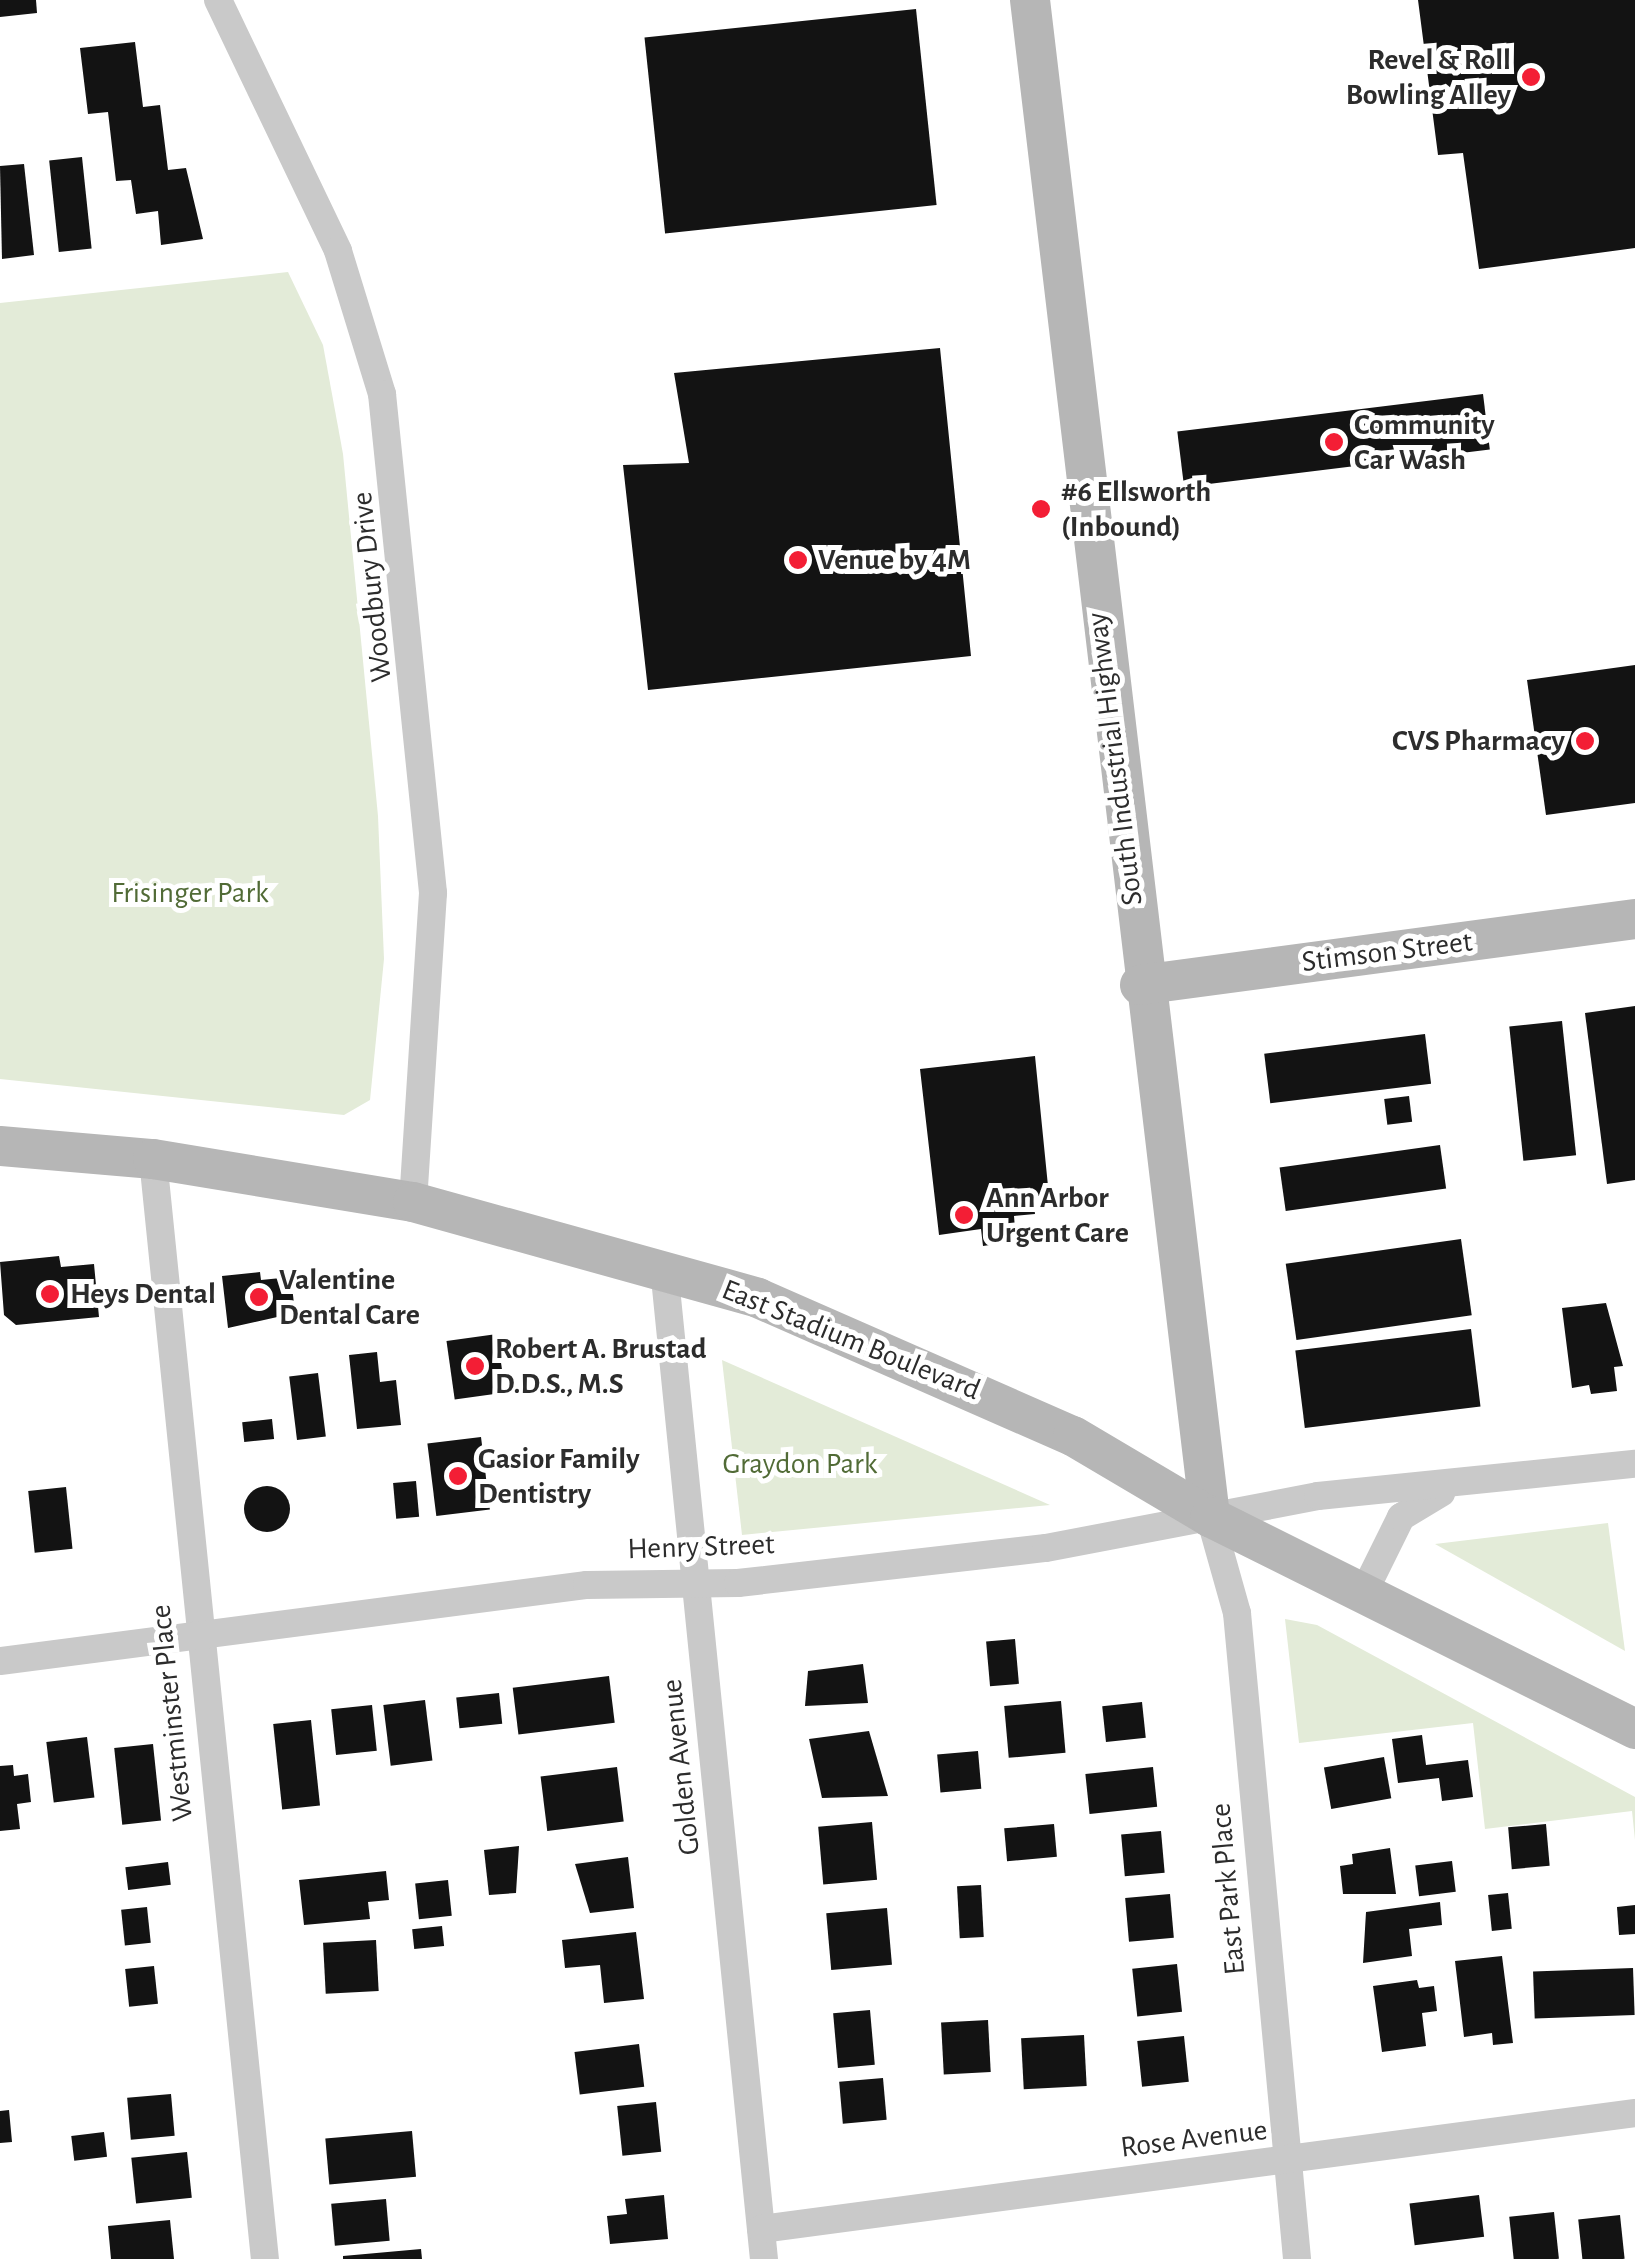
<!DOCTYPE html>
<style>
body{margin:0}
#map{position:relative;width:1635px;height:2259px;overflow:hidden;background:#fff;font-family:"Alegreya Sans",sans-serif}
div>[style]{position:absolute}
.green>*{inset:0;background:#e3ebd8}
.building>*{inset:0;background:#131313;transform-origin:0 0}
.round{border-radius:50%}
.street>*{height:28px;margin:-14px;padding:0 14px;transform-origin:14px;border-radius:14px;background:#c9c9c9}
.secondary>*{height:40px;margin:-20px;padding:0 20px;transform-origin:20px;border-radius:20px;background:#b6b6b6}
.dots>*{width:28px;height:28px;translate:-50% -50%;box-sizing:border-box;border:5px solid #fff;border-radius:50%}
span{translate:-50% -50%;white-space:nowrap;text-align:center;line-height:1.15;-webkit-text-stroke:10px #fff;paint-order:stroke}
.poi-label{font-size:30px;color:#2c2c2c;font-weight:700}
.right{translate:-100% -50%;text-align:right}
.left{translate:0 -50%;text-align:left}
.street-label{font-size:30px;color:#2c2c2c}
.park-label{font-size:30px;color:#516b36}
</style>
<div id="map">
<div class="green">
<i style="clip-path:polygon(288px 272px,323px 345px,343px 454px,378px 816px,384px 959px,370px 1100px,344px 1115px,0 1079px,0 303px)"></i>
<i style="clip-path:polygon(722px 1360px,1050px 1505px,742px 1535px)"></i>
<i style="clip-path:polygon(1608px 1523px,1625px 1651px,1435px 1544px)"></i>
<i style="clip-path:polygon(1285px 1619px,1317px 1625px,1635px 1797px,1635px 1840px,1632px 1811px,1485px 1829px,1473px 1723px,1299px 1743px)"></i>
</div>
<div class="building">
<i style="clip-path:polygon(0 0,36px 0,37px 13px,0 17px)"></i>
<i style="clip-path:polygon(1418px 0,1635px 0,1635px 248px,1479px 269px,1463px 153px,1438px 155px)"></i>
<i style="left:916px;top:9px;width:197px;height:273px;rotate:84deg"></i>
<i style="clip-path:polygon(135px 42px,143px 107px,160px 105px,168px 170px,186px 168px,203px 239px,161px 245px,158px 211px,136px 214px,131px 180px,116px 181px,108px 112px,88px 114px,80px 48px)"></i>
<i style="left:82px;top:157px;width:92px;height:33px;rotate:84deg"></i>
<i style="clip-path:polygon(24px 164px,34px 255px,2px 259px,0 166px)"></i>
<i style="clip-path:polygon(940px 348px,971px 656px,648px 690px,623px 465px,689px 463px,674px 373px)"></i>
<i style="left:1483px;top:394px;width:56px;height:308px;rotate:83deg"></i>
<i style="clip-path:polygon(1635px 665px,1635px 803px,1546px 815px,1527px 680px)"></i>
<i style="clip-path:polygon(1635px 1006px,1635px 1180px,1607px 1184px,1585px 1013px)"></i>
<i style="left:1562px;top:1021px;width:135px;height:53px;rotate:84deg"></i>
<i style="left:1425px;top:1034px;width:50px;height:162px;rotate:83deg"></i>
<i style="clip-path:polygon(1035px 1056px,1049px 1196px,1033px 1196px,1035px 1214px,1014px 1216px,1016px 1241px,983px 1246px,981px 1229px,939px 1235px,920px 1069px)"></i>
<i style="left:1409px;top:1096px;width:26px;height:25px;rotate:83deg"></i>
<i style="left:1440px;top:1145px;width:44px;height:162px;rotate:82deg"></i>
<i style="left:1461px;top:1239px;width:77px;height:177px;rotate:82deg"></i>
<i style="clip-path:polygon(59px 1256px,61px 1267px,94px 1264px,99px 1317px,16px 1325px,4px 1315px,0 1262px)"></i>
<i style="clip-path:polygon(260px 1272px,261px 1280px,291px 1277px,295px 1313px,228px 1328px,222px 1276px)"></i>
<i style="clip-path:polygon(1606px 1303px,1623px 1366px,1614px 1367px,1617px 1391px,1591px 1394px,1589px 1385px,1572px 1388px,1562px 1308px)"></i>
<i style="left:1471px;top:1329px;width:78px;height:177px;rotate:83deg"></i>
<i style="left:497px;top:1334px;width:59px;height:51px;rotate:82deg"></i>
<i style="clip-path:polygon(377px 1352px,380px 1382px,396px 1380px,401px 1425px,357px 1429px,349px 1355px)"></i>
<i style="left:318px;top:1373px;width:64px;height:29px;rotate:83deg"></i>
<i style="left:272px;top:1419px;width:20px;height:30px;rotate:84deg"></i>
<i style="left:481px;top:1437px;width:73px;height:54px;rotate:83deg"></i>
<i style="left:416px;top:1481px;width:36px;height:23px;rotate:85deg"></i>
<i class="round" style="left:244px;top:1486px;width:46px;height:46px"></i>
<i style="left:66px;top:1487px;width:62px;height:38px;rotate:84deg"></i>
<i style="left:1015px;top:1639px;width:45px;height:29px;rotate:85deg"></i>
<i style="clip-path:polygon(863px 1664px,868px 1703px,805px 1706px,808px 1671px)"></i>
<i style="left:609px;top:1676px;width:47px;height:97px;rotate:83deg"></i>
<i style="left:499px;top:1693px;width:31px;height:43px;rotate:84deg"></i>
<i style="left:425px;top:1700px;width:61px;height:42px;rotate:83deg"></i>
<i style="left:1061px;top:1701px;width:52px;height:57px;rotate:85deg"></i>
<i style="left:1142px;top:1702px;width:36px;height:40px;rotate:84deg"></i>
<i style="left:372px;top:1705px;width:46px;height:41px;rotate:84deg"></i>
<i style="left:311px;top:1720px;width:86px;height:38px;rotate:84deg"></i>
<i style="clip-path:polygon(869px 1731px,888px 1796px,822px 1798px,809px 1739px)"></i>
<i style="clip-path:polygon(1422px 1735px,1426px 1765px,1468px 1760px,1473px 1797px,1442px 1801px,1439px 1778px,1398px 1783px,1392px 1739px)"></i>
<i style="left:87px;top:1737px;width:61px;height:41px;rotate:83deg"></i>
<i style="left:153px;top:1744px;width:77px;height:39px;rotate:84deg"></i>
<i style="left:978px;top:1751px;width:38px;height:41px;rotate:85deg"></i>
<i style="left:1384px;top:1757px;width:42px;height:61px;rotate:80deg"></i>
<i style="clip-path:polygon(13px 1765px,14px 1776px,28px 1774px,31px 1802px,17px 1804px,20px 1829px,0 1831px,0 1766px)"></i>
<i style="left:617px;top:1767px;width:55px;height:77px;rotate:83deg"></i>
<i style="left:1153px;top:1767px;width:40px;height:68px;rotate:84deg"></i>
<i style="left:872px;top:1822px;width:58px;height:54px;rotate:85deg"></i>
<i style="left:1054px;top:1824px;width:33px;height:50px;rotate:85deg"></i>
<i style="left:1546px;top:1824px;width:42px;height:38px;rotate:85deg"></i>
<i style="left:1161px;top:1831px;width:42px;height:40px;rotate:85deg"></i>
<i style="clip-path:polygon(519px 1846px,516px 1893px,489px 1895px,484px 1850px)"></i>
<i style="clip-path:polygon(1390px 1848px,1396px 1894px,1343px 1894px,1340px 1866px,1353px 1864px,1352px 1854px)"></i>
<i style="clip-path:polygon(628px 1857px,634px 1908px,590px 1913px,575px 1864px)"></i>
<i style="left:1452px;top:1861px;width:31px;height:37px;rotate:83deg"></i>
<i style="left:168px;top:1862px;width:23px;height:43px;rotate:83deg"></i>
<i style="clip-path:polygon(386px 1871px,389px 1900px,368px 1902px,370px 1919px,304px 1925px,299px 1880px)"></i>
<i style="left:448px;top:1880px;width:36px;height:33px;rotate:84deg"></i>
<i style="left:981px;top:1885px;width:52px;height:24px;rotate:87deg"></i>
<i style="left:1508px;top:1893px;width:36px;height:20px;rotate:84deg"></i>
<i style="left:1170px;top:1894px;width:44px;height:45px;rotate:85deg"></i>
<i style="clip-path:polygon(1440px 1902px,1442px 1925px,1409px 1929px,1412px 1956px,1363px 1963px,1366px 1912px)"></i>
<i style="clip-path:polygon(1635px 1905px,1635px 1934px,1619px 1935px,1617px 1907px)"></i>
<i style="left:147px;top:1907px;width:36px;height:26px;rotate:84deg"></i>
<i style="left:887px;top:1908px;width:57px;height:61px;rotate:85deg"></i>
<i style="left:442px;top:1926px;width:20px;height:30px;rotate:84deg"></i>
<i style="clip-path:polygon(636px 1932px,644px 1999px,604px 2003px,600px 1965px,565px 1968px,562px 1940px)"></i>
<i style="left:376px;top:1940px;width:51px;height:53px;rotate:87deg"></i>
<i style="clip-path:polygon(1502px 1956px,1513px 2043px,1493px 2045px,1492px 2033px,1464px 2037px,1455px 1961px)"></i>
<i style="left:1177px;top:1964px;width:48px;height:45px;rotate:84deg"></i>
<i style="left:154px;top:1966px;width:38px;height:29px;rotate:84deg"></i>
<i style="left:1633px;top:1968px;width:47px;height:100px;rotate:88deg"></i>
<i style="clip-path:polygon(1417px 1980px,1419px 1988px,1434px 1986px,1437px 2011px,1422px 2013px,1426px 2046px,1382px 2052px,1373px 1986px)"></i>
<i style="left:870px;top:2010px;width:55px;height:37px;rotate:85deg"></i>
<i style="left:988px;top:2020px;width:52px;height:47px;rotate:87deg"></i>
<i style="left:1084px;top:2035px;width:51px;height:63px;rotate:87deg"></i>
<i style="left:1184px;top:2036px;width:46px;height:47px;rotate:84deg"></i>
<i style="left:639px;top:2044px;width:43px;height:65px;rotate:83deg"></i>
<i style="left:883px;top:2078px;width:42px;height:44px;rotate:85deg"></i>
<i style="left:171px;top:2094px;width:42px;height:44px;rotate:85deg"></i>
<i style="left:656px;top:2102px;width:50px;height:39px;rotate:84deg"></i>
<i style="clip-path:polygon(9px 2110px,12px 2142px,0 2143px,0 2111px)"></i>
<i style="left:412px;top:2131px;width:46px;height:87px;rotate:85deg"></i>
<i style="left:104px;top:2132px;width:25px;height:33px;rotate:83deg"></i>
<i style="left:187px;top:2152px;width:46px;height:56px;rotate:84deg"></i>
<i style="clip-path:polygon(664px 2195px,668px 2239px,610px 2244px,607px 2216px,627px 2214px,625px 2199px)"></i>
<i style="left:1479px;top:2195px;width:42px;height:70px;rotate:83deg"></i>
<i style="left:386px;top:2199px;width:42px;height:55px;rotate:85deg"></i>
<i style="left:1554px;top:2212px;width:47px;height:45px;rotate:84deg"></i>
<i style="left:1620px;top:2215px;width:44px;height:42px;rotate:84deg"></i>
<i style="clip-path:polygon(170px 2220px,174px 2259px,111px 2259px,108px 2226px)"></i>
<i style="clip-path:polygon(421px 2249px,422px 2259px,343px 2259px,343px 2256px)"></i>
</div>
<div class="street">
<i style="left:218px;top:0;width:278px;rotate:64.4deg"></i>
<i style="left:338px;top:251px;width:150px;rotate:72.9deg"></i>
<i style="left:382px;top:394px;width:502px;rotate:84.16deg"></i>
<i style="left:433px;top:893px;width:310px;rotate:93.7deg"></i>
<i style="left:153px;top:1159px;width:1106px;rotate:84.19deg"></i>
<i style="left:664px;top:1268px;width:996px;rotate:84.24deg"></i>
<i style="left:1210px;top:1517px;width:100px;rotate:74.3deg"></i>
<i style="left:1237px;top:1613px;width:649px;rotate:84.69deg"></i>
<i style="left:1364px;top:1592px;width:84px;rotate:-63.7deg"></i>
<i style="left:1401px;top:1517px;width:47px;rotate:-31deg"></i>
<i style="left:0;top:1661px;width:592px;rotate:-7.38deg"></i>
<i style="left:587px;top:1585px;width:151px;rotate:-0.8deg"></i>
<i style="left:738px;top:1583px;width:310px;rotate:-6.5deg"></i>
<i style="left:1046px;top:1548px;width:277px;rotate:-10.8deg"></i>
<i style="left:1318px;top:1496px;width:319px;rotate:-5.8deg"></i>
<i style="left:761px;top:2229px;width:882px;rotate:-7.56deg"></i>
</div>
<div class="secondary">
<i style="left:1030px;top:0;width:1528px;rotate:83.23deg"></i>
<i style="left:1140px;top:985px;width:499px;rotate:-7.6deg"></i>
<i style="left:0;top:1146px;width:154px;rotate:4.9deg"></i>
<i style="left:153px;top:1159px;width:264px;rotate:9.4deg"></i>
<i style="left:413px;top:1202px;width:358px;rotate:15.5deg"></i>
<i style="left:758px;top:1298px;width:344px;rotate:23.7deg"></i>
<i style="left:1073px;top:1436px;width:159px;rotate:30.6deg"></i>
<i style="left:1210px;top:1517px;width:475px;rotate:26.5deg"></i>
</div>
<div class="dots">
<i style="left:1531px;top:77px;background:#f31e35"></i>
<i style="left:1334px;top:442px;background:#f31e35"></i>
<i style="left:1041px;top:509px;background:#f31e35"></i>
<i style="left:798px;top:560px;background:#f31e35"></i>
<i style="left:1585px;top:741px;background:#f31e35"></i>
<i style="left:964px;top:1215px;background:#f31e35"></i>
<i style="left:50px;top:1294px;background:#f31e35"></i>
<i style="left:259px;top:1297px;background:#f31e35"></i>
<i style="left:475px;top:1366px;background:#f31e35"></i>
<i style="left:458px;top:1476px;background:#f31e35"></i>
</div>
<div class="poi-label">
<span class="right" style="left:1511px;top:77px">Revel &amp; Roll<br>Bowling Alley</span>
<span class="left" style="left:1354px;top:442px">Community<br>Car Wash</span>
<span class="left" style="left:1061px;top:509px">#6 Ellsworth<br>(Inbound)</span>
<span class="left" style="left:818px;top:560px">Venue by 4M</span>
<span class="right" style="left:1565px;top:741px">CVS Pharmacy</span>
<span class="left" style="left:986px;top:1215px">Ann Arbor<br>Urgent Care</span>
<span class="left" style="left:279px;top:1297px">Valentine<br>Dental Care</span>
<span class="left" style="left:70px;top:1294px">Heys Dental</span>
<span class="left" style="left:495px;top:1366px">Robert A. Brustad<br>D.D.S., M.S</span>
<span class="left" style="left:478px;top:1476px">Gasior Family<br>Dentistry</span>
</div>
<div class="street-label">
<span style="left:372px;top:587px;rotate:-96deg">Woodbury Drive</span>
<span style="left:1115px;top:759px;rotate:-97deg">South Industrial Highway</span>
<span style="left:1387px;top:952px;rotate:-7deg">Stimson Street</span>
<span style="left:851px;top:1340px;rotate:22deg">East Stadium Boulevard</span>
<span style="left:701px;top:1547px;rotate:-2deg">Henry Street</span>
<span style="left:172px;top:1713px;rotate:-96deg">Westminster Place</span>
<span style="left:681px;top:1767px;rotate:-96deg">Golden Avenue</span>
<span style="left:1228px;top:1889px;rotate:-95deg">East Park Place</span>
<span style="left:1194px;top:2139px;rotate:-7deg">Rose Avenue</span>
</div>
<div class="park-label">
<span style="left:190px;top:893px">Frisinger Park</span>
<span style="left:800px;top:1464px">Graydon Park</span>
</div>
</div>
